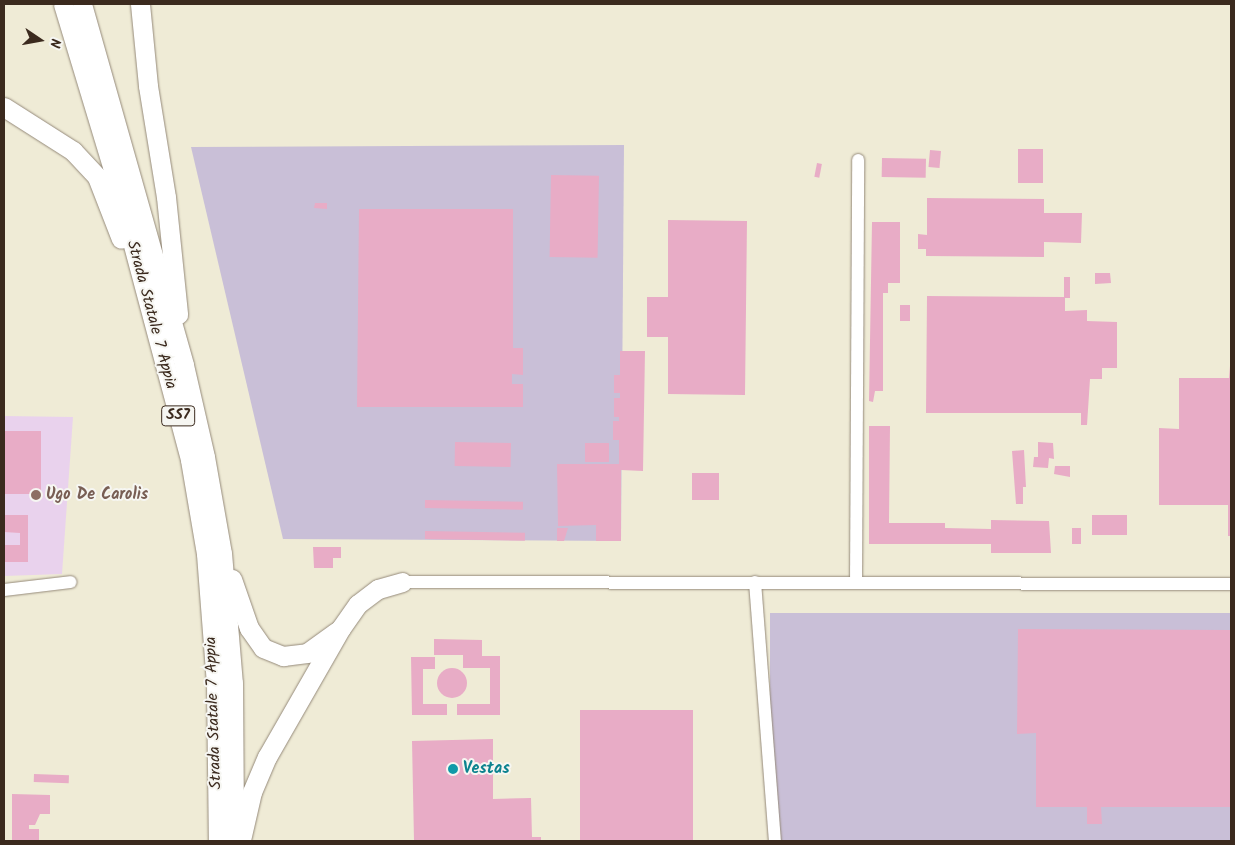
<!DOCTYPE html>
<style>
body{margin:0}
#map{position:relative;width:1235px;height:845px;overflow:hidden;background:#efebd6;font-family:Kalam,sans-serif}
div>[style]{position:absolute}
.built>*{inset:0;background:#e9d2ed}
.industrial>*{inset:0;background:#c9bfd7;transform-origin:0 0}
.building>*{inset:0;background:#e8acc6;transform-origin:0 0}
.round{border-radius:50%}
.roads{filter:drop-shadow(0 0 1px #958a7a) drop-shadow(0 0 1px #958a7a)}
.minor>*{height:12px;margin:-6px;padding:0 6px;transform-origin:6px;border-radius:6px;background:#fff}
.highway>*{height:19px;margin:-9.5px;padding:0 9.5px;transform-origin:9.5px;border-radius:9.5px;background:#fff}
.dots>*{width:14px;height:14px;translate:-50% -50%;box-sizing:border-box;border:2px solid #f6f6f2;border-radius:50%}
span{translate:-50% -50%;white-space:nowrap;text-align:center;line-height:1.15;-webkit-text-stroke:4px #f6f6f2;paint-order:stroke}
.shield-label span{padding:1px 4px;background:#f6f6f2;border:1px solid;border-radius:4px;-webkit-text-stroke-width:0}
.shield-label{font-size:15px;color:#3b2a1e;font-weight:700}
.street-label{font-size:16px;color:#3b2a1e}
.education-label{font-size:16px;color:#785e54;font-weight:700}
.left{translate:0 -50%;text-align:left}
.culture-label{font-size:16px;color:#0d838f;font-weight:700}
.frame{position:absolute;inset:0;border:5px solid #3b2a1e;pointer-events:none}
.north{position:absolute;left:15px;top:15px;width:50px;height:50px;-webkit-text-stroke:4px #f6f6f2;paint-order:stroke;rotate:102deg;font-size:14px;font-weight:700;line-height:20px;text-align:center;color:#3b2a1e}
.north::after{content:'';display:block;margin:auto;width:18px;height:22px;background:#3b2a1e;clip-path:polygon(50% 0,100% 100%,50% 72%,0 100%)}
</style>
<div id="map">
<div class="built">
<i style="clip-path:polygon(4px 416px,73px 417px,62px 574px,4px 576px)"></i>
</div>
<div class="industrial">
<i style="clip-path:polygon(624px 145px,621px 541px,283px 539px,191px 147px)"></i>
<i style="left:770px;top:613px;width:461px;height:229px"></i>
</div>
<div class="building">
<i style="left:1018px;top:149px;width:25px;height:34px"></i>
<i style="left:930px;top:150px;width:11px;height:17px;rotate:5deg"></i>
<i style="left:882px;top:158px;width:44px;height:19px;rotate:1deg"></i>
<i style="left:817px;top:163px;width:5px;height:14px;rotate:11deg"></i>
<i style="left:551px;top:175px;width:48px;height:82px;rotate:1deg"></i>
<i style="clip-path:polygon(927px 198px,1044px 199px,1044px 213px,1082px 213px,1081px 243px,1044px 242px,1044px 257px,926px 256px,926px 249px,918px 249px,918px 234px,927px 235px)"></i>
<i style="clip-path:polygon(315px 203px,327px 203px,327px 209px,314px 208px)"></i>
<i style="clip-path:polygon(359px 209px,513px 209px,513px 348px,523px 348px,523px 375px,512px 374px,512px 384px,523px 384px,523px 407px,357px 407px)"></i>
<i style="clip-path:polygon(668px 220px,747px 221px,745px 395px,668px 394px,668px 337px,647px 337px,647px 297px,668px 297px)"></i>
<i style="clip-path:polygon(872px 222px,900px 222px,900px 283px,888px 283px,888px 293px,883px 293px,883px 391px,875px 391px,873px 402px,869px 401px)"></i>
<i style="clip-path:polygon(1095px 273px,1110px 273px,1111px 283px,1095px 284px)"></i>
<i style="left:1064px;top:277px;width:6px;height:21px"></i>
<i style="clip-path:polygon(927px 296px,1065px 297px,1065px 311px,1087px 310px,1087px 321px,1117px 322px,1117px 368px,1102px 368px,1102px 379px,1090px 379px,1087px 425px,1081px 425px,1081px 413px,926px 413px)"></i>
<i style="left:900px;top:305px;width:10px;height:16px"></i>
<i style="clip-path:polygon(620px 351px,645px 351px,643px 471px,621px 470px,621px 541px,596px 541px,596px 525px,558px 526px,557px 464px,619px 464px,619px 440px,613px 440px,613px 421px,619px 421px,619px 417px,614px 417px,614px 398px,620px 398px,620px 393px,614px 393px,614px 375px,620px 375px)"></i>
<i style="clip-path:polygon(1230px 366px,1231px 366px,1231px 536px,1228px 536px,1228px 505px,1159px 505px,1159px 428px,1179px 429px,1179px 378px,1229px 378px)"></i>
<i style="clip-path:polygon(869px 426px,890px 426px,889px 523px,945px 523px,945px 528px,991px 529px,991px 520px,1049px 521px,1051px 553px,991px 553px,991px 544px,869px 544px)"></i>
<i style="left:5px;top:431px;width:36px;height:63px"></i>
<i style="left:455px;top:442px;width:56px;height:24px;rotate:1deg"></i>
<i style="clip-path:polygon(1038px 442px,1053px 443px,1054px 459px,1049px 458px,1048px 468px,1033px 467px,1034px 457px,1038px 457px)"></i>
<i style="left:585px;top:443px;width:24px;height:19px"></i>
<i style="clip-path:polygon(1024px 450px,1026px 487px,1023px 487px,1023px 504px,1016px 504px,1012px 451px)"></i>
<i style="clip-path:polygon(1055px 466px,1070px 466px,1070px 477px,1054px 474px)"></i>
<i style="left:692px;top:473px;width:27px;height:27px"></i>
<i style="left:425px;top:500px;width:98px;height:8px;rotate:1deg"></i>
<i style="clip-path:polygon(4px 515px,28px 515px,28px 562px,4px 562px,4px 545px,20px 545px,20px 533px,4px 532px)"></i>
<i style="left:1092px;top:515px;width:35px;height:20px"></i>
<i style="clip-path:polygon(557px 528px,568px 528px,564px 541px,557px 541px)"></i>
<i style="left:1072px;top:528px;width:9px;height:16px"></i>
<i style="left:425px;top:531px;width:100px;height:8px;rotate:1deg"></i>
<i style="clip-path:polygon(313px 547px,341px 547px,341px 558px,333px 558px,333px 568px,314px 568px)"></i>
<i style="clip-path:polygon(1018px 629px,1231px 630px,1231px 807px,1101px 807px,1102px 824px,1087px 824px,1087px 807px,1036px 807px,1036px 733px,1017px 734px)"></i>
<i style="clip-path:polygon(434px 639px,482px 640px,482px 656px,500px 656px,500px 715px,457px 715px,457px 704px,490px 704px,490px 668px,463px 668px,463px 655px,434px 655px)"></i>
<i style="clip-path:polygon(411px 657px,435px 657px,435px 669px,423px 669px,423px 704px,447px 704px,447px 715px,412px 715px)"></i>
<i class="round" style="left:437px;top:668px;width:30px;height:30px"></i>
<i style="left:693px;top:710px;width:131px;height:113px;rotate:90deg"></i>
<i style="clip-path:polygon(493px 739px,493px 799px,531px 798px,532px 837px,541px 837px,541px 841px,414px 841px,412px 741px)"></i>
<i style="left:34px;top:774px;width:35px;height:8px;rotate:2deg"></i>
<i style="clip-path:polygon(12px 794px,50px 795px,50px 814px,40px 814px,35px 825px,29px 825px,29px 829px,39px 829px,39px 841px,12px 841px)"></i>
</div>
<div class="roads">
<div class="minor">
<i style="left:402px;top:582px;width:829px;rotate:0.14deg"></i>
<i style="left:755px;top:582px;width:260px;rotate:85.6deg"></i>
<i style="left:856px;top:583px;width:423px;rotate:-89.7deg"></i>
<i style="left:4px;top:590px;width:67px;rotate:-6.8deg"></i>
</div>
<div class="highway">
<i style="left:63px;top:4px;width:173px;rotate:73.2deg"></i>
<i style="left:113px;top:170px;width:300px;rotate:75.1deg"></i>
<i style="left:190px;top:460px;width:95px;rotate:80.3deg"></i>
<i style="left:206px;top:554px;width:130px;rotate:85.6deg"></i>
<i style="left:216px;top:684px;width:157px;rotate:89.3deg"></i>
<i style="left:82px;top:4px;width:375px;rotate:74.2deg"></i>
<i style="left:184px;top:365px;width:94px;rotate:77.1deg"></i>
<i style="left:205px;top:457px;width:97px;rotate:80deg"></i>
<i style="left:222px;top:553px;width:130px;rotate:85.2deg"></i>
<i style="left:233px;top:683px;width:158px;rotate:89.6deg"></i>
<i style="left:140px;top:4px;width:82px;rotate:84.4deg"></i>
<i style="left:148px;top:86px;width:112px;rotate:80.8deg"></i>
<i style="left:166px;top:197px;width:118px;rotate:84.1deg"></i>
<i style="left:4px;top:107px;width:82px;rotate:32.5deg"></i>
<i style="left:73px;top:151px;width:35px;rotate:47deg"></i>
<i style="left:97px;top:177px;width:66px;rotate:68.8deg"></i>
<i style="left:232px;top:579px;width:52px;rotate:70.9deg"></i>
<i style="left:249px;top:628px;width:24px;rotate:55deg"></i>
<i style="left:263px;top:648px;width:22px;rotate:22deg"></i>
<i style="left:283px;top:656px;width:24px;rotate:-7deg"></i>
<i style="left:307px;top:653px;width:36px;rotate:-36deg"></i>
<i style="left:241px;top:840px;width:49px;rotate:-77.1deg"></i>
<i style="left:252px;top:792px;width:38px;rotate:-67deg"></i>
<i style="left:267px;top:757px;width:149px;rotate:-60.2deg"></i>
<i style="left:341px;top:628px;width:29px;rotate:-55deg"></i>
<i style="left:358px;top:604px;width:25px;rotate:-37deg"></i>
<i style="left:378px;top:589px;width:25px;rotate:-16deg"></i>
</div>
</div>
<div class="dots">
<i style="left:36px;top:495px;background:#8d6e63"></i>
<i style="left:453px;top:769px;background:#0f9aa8"></i>
</div>
<div class="shield-label">
<span style="left:178px;top:416px">SS7</span>
</div>
<div class="street-label">
<span style="left:151px;top:315px;rotate:75deg">Strada Statale 7 Appia</span>
<span style="left:214px;top:713px;rotate:-92deg">Strada Statale 7 Appia</span>
</div>
<div class="education-label">
<span class="left" style="left:46px;top:495px">Ugo De Carolis</span>
</div>
<div class="culture-label">
<span class="left" style="left:463px;top:769px">Vestas</span>
</div>
<div class="frame"></div>
<div class="north">N</div>
</div>
